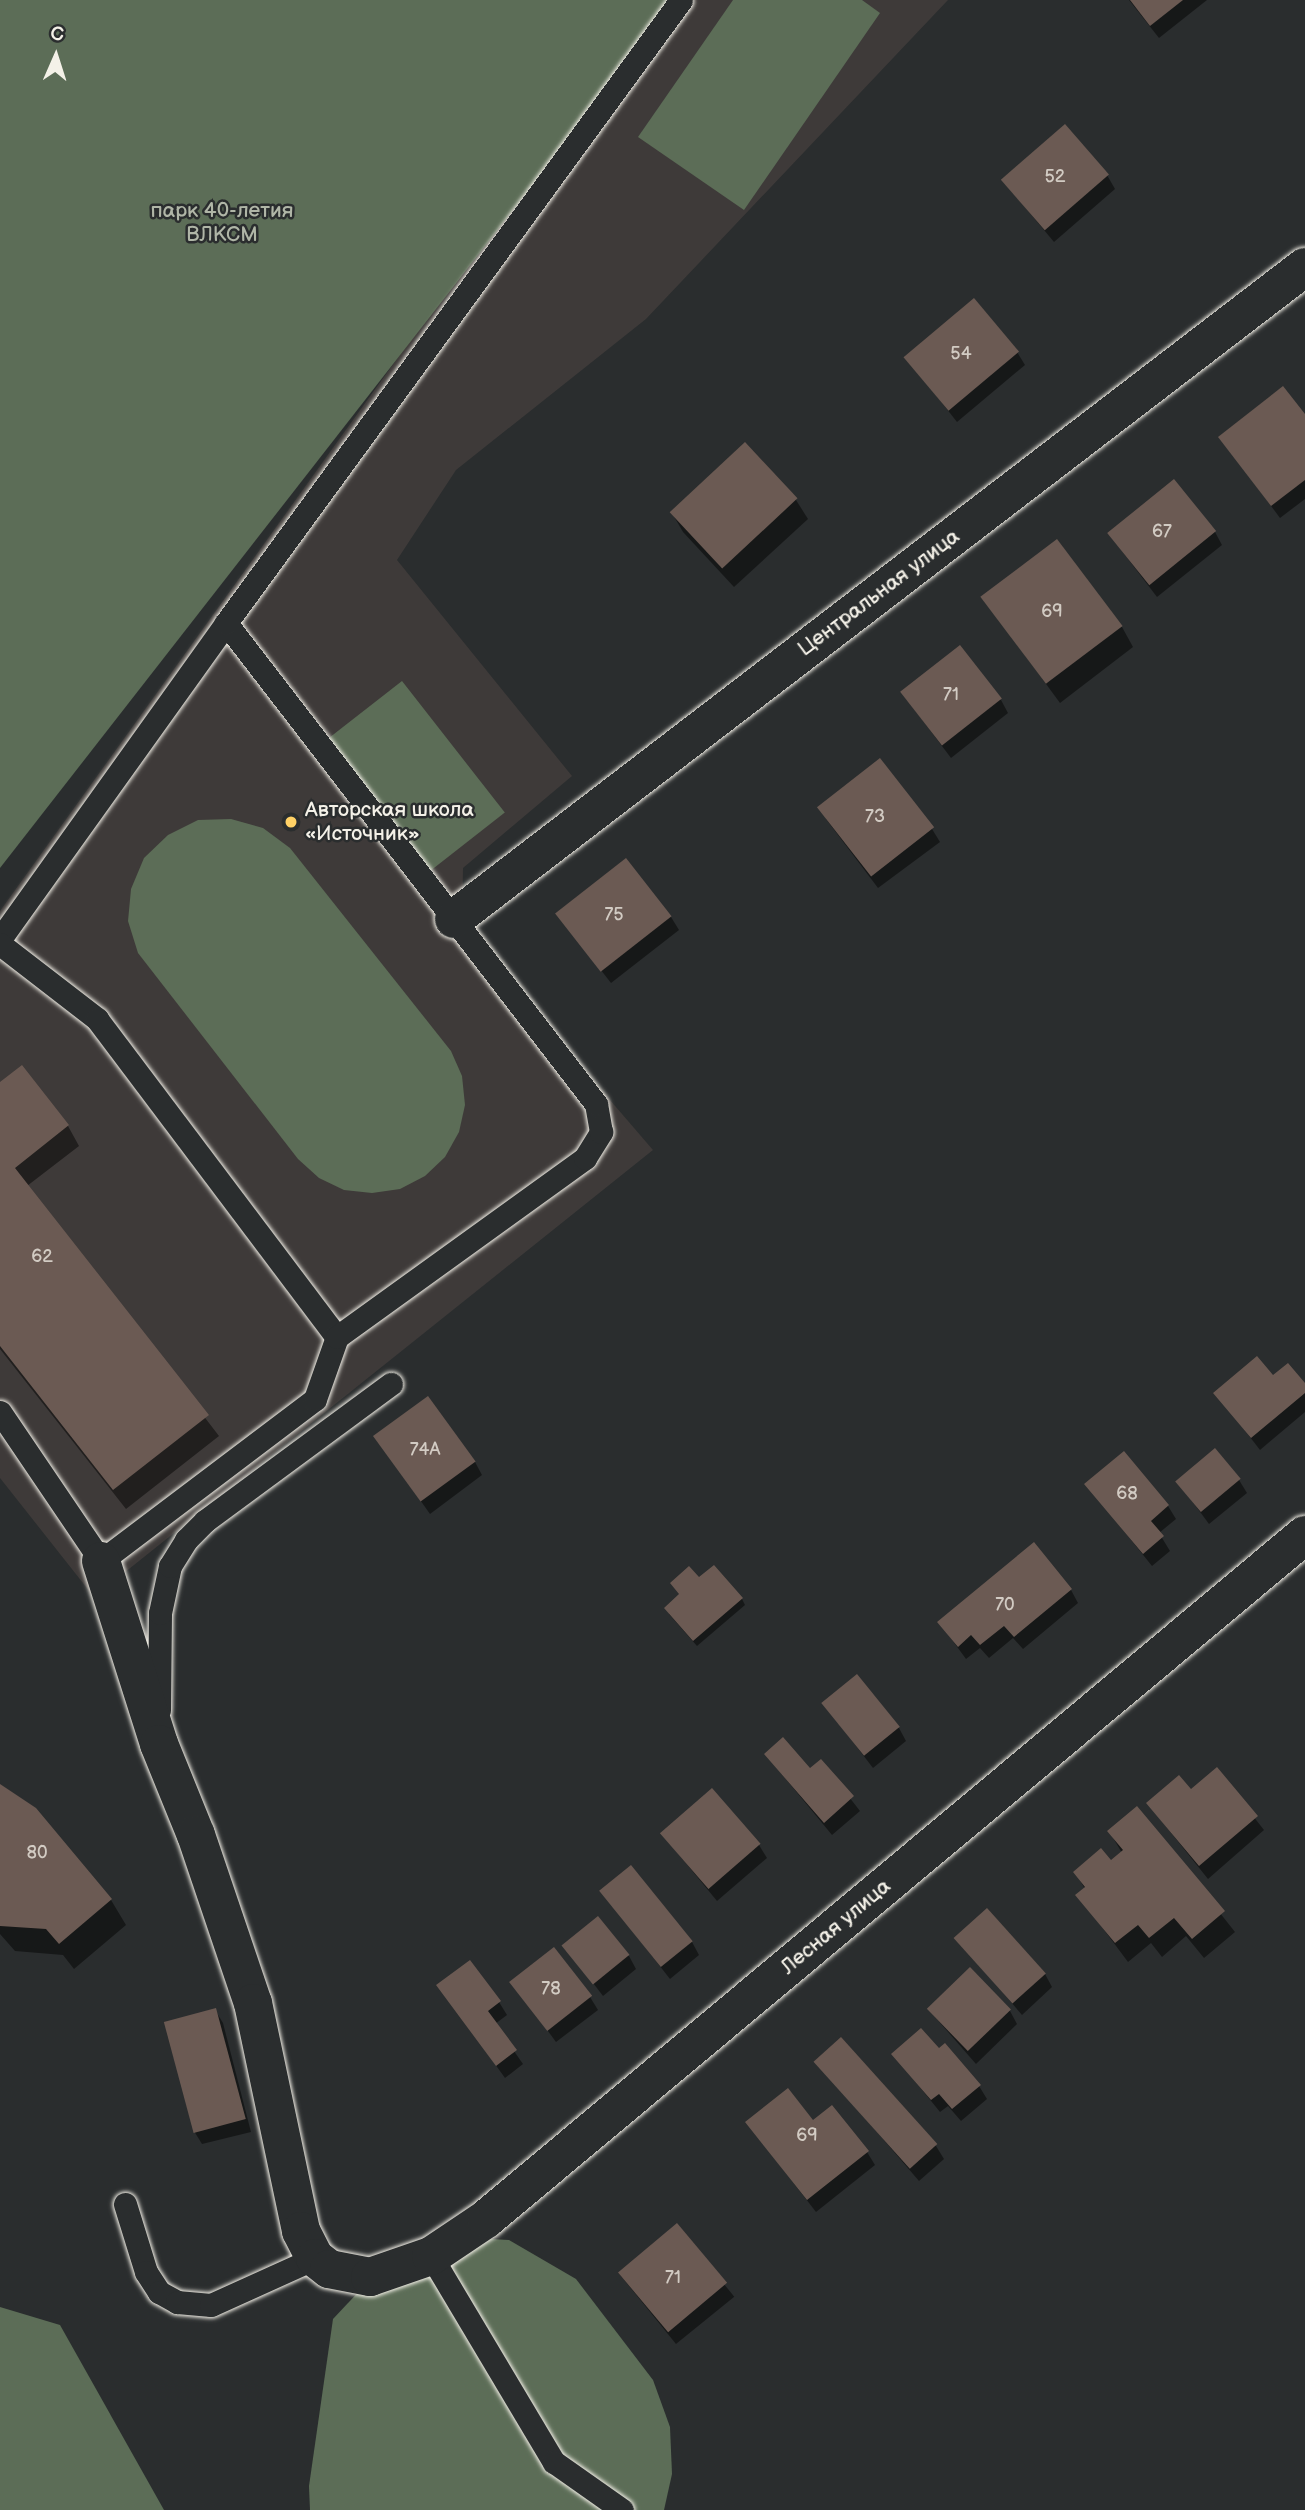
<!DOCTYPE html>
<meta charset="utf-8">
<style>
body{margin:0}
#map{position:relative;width:1305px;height:2510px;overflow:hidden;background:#2a2d2e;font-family:"Balsamiq Sans",sans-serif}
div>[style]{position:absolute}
.built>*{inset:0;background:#3e3a39}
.green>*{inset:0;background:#5c6d57;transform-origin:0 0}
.shadow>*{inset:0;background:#0007;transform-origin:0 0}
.building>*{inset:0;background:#6b5a53;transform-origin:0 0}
.roads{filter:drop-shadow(0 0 2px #f4f1e8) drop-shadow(0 0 2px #f4f1e8)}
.service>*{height:23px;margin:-11.5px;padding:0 11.5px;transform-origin:11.5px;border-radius:11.5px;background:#2a2d2e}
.minor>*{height:38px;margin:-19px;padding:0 19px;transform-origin:19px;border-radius:19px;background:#2a2d2e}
.dots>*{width:19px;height:19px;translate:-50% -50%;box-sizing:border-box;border:4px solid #2a2d2e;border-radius:50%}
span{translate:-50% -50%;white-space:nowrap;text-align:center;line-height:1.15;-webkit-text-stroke:5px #2a2d2e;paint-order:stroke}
.number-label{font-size:18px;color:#d2cbc3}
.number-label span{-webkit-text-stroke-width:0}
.park-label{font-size:21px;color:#b0b6a7}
.street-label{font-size:21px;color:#f4f1e8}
.poi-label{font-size:21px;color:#f4f1e8}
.left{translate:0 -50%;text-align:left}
.north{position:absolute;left:21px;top:21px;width:70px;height:70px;-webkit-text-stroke:5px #2a2d2e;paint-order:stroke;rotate:3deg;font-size:19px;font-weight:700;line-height:28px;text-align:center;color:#f4f1e8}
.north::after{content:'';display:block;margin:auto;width:24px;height:32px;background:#f4f1e8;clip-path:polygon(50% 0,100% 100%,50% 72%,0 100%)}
</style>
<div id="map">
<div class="built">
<i style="clip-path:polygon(655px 0,948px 0,646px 319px,456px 470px,397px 560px,572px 776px,463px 868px,462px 928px,653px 1150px,94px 1597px,0 1478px,0 911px)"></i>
</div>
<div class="green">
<i style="clip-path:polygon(0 0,677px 0,0 868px)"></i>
<i style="clip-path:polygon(733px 0,862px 0,880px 13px,744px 210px,638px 137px)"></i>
<i style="left:402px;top:681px;width:167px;height:96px;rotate:52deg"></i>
<i style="clip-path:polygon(231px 819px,263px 828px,290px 848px,451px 1051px,462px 1076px,465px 1105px,459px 1132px,445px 1157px,425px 1176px,400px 1189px,372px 1193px,344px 1190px,319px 1178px,298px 1159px,138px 953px,128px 921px,131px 889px,144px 858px,168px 835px,198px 820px)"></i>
<i style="clip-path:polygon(472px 2238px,509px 2240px,576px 2279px,653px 2380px,670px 2427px,672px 2474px,664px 2510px,310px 2510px,309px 2486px,333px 2319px,380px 2269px)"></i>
<i style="clip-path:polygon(0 2307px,60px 2325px,164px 2510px,0 2510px)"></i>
</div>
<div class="shadow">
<i style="clip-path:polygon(1129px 0,1207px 0,1159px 38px)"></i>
<i style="clip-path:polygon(1107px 175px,1115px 189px,1054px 242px,1003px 181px)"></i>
<i style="clip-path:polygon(1017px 352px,1025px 365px,957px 422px,906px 357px)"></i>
<i style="clip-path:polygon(1305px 417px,1305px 499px,1280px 518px,1220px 437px)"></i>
<i style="clip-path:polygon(745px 444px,796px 500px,808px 519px,734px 587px,683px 532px,672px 513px)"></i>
<i style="clip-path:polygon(1215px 532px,1222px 545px,1157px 597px,1109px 534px)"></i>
<i style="clip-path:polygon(983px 598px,1122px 627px,1133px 647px,1060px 703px)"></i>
<i style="clip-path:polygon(902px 693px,1001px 700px,1008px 713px,951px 758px)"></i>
<i style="clip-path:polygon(826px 819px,932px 829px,940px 842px,878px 888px)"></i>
<i style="clip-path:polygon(558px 915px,671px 917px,679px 930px,611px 983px)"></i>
<i style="clip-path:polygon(0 1084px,68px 1126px,79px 1146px,27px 1186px,219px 1436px,126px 1509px,0 1349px)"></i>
<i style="clip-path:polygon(1273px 1377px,1305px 1385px,1305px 1412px,1260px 1450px,1216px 1393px)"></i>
<i style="clip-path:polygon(377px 1439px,475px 1462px,482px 1475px,430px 1514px)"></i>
<i style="clip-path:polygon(1239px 1480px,1247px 1493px,1209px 1524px,1178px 1482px)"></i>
<i style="clip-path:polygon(1087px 1485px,1168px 1506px,1176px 1519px,1159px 1533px,1170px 1551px,1152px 1566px)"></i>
<i style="clip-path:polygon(699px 1580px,742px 1599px,745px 1605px,697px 1646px,669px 1614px)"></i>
<i style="clip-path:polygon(1071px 1590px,1078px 1603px,1023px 1649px,1013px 1638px,989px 1658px,980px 1648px,966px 1659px,939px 1622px)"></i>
<i style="clip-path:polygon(823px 1703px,899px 1728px,906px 1741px,873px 1768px)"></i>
<i style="clip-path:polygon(766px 1755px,810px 1771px,821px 1761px,860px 1811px,832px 1835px)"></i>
<i style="clip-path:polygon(1216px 1769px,1264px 1830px,1208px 1879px,1148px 1804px,1191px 1791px)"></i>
<i style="clip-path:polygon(0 1786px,111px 1900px,126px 1925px,74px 1969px,63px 1955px,15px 1951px,0 1934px)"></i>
<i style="clip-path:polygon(1137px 1808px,1235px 1932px,1204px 1958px,1186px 1936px,1162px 1957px,1151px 1943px,1128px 1962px,1078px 1895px,1085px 1889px,1075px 1872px,1111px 1863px,1122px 1853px,1109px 1831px)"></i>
<i style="clip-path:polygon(662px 1834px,759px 1845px,767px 1858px,717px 1901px)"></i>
<i style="clip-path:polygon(601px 1891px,692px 1942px,699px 1955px,670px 1979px)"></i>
<i style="clip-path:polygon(956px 1938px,1045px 1974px,1052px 1987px,1022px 2015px)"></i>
<i style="clip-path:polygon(565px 1946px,629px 1956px,636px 1969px,603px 1996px)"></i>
<i style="clip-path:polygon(512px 1982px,590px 1997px,598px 2010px,556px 2042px)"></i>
<i style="clip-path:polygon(439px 1986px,499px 2002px,507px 2015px,495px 2024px,523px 2064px,505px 2078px)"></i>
<i style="clip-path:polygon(928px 2009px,1010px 2011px,1017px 2024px,976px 2064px)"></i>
<i style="clip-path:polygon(215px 2010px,223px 2023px,251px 2132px,202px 2144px,194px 2131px)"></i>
<i style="clip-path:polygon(938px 2051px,979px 2086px,987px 2099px,961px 2121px,948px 2106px,940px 2112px,893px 2054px)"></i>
<i style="clip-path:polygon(817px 2062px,936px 2146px,944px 2159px,919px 2181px)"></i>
<i style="clip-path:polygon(813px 2122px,867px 2152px,875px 2165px,816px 2212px,747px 2123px)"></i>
<i style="left:677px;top:2226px;width:91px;height:75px;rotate:51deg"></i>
</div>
<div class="building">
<i style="clip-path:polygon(1130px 0,1183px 0,1150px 26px)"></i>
<i style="left:1065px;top:124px;width:67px;height:85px;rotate:49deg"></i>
<i style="left:974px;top:298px;width:70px;height:92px;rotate:50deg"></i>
<i style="clip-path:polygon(1283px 386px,1305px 414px,1305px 480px,1271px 506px,1218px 437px)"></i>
<i style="left:745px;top:442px;width:77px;height:103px;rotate:47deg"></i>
<i style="left:1174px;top:479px;width:67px;height:86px;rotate:51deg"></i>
<i style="left:1057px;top:539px;width:109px;height:96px;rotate:53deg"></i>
<i style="left:960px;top:645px;width:68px;height:76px;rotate:52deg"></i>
<i style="left:880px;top:758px;width:88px;height:80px;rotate:52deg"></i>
<i style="left:626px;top:858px;width:74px;height:90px;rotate:52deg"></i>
<i style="clip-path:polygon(22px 1065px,69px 1125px,15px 1168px,209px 1415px,113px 1490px,0 1346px,0 1082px)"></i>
<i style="clip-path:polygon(1257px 1356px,1273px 1375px,1288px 1363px,1305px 1383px,1305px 1393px,1251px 1438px,1213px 1393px)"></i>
<i style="left:428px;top:1396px;width:81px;height:68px;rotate:54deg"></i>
<i style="left:1215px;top:1448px;width:40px;height:52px;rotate:50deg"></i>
<i style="clip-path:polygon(1124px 1451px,1169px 1505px,1151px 1521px,1164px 1536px,1143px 1554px,1084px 1484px)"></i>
<i style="clip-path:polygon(1034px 1542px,1072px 1589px,1014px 1637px,1004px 1626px,980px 1645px,971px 1635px,958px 1647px,937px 1622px)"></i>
<i style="clip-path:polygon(714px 1565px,743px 1598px,693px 1641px,664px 1608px,679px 1594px,670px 1583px,689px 1566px,699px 1577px)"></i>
<i style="left:857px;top:1674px;width:68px;height:46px;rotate:51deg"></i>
<i style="clip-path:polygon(783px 1737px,810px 1768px,821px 1759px,854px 1796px,824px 1823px,764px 1754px)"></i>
<i style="clip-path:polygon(1217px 1767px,1258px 1816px,1199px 1866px,1146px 1803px,1179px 1775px,1191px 1789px)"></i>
<i style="clip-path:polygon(0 1784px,36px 1808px,112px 1899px,59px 1944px,46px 1929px,0 1926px)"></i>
<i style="left:712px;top:1788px;width:74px;height:69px;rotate:49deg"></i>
<i style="clip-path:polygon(1137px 1806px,1225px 1911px,1192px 1939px,1174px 1918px,1149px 1938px,1138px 1925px,1115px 1943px,1075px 1895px,1085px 1887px,1073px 1872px,1101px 1848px,1111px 1860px,1123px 1850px,1107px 1831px)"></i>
<i style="left:631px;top:1865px;width:98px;height:41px;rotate:51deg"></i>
<i style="left:987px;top:1908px;width:88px;height:45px;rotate:48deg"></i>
<i style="left:598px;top:1916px;width:50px;height:47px;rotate:51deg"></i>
<i style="left:554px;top:1947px;width:62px;height:57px;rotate:52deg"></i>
<i style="clip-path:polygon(470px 1960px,501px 2001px,488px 2011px,517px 2050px,496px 2066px,436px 1985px)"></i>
<i style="left:970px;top:1967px;width:59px;height:60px;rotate:46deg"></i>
<i style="left:216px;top:2008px;width:115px;height:54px;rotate:75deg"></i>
<i style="clip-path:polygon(921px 2028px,939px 2048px,945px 2043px,981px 2085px,952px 2109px,939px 2094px,931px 2100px,891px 2054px)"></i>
<i style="left:841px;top:2037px;width:144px;height:37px;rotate:48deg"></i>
<i style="clip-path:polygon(788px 2088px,813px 2120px,832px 2105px,869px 2151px,807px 2200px,745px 2122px)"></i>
<i style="left:677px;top:2223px;width:78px;height:77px;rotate:50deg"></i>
</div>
<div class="roads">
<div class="service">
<i style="left:0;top:939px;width:388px;rotate:-54.4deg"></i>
<i style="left:0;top:944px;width:123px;rotate:37.7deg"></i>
<i style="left:97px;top:1019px;width:398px;rotate:53deg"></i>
<i style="left:0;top:1412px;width:180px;rotate:55.9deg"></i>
<i style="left:101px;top:1561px;width:268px;rotate:-37.1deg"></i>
<i style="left:315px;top:1399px;width:66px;rotate:-70.5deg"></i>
<i style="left:337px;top:1337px;width:306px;rotate:-35.8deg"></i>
<i style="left:585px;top:1158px;width:31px;rotate:-58deg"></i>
<i style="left:601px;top:1132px;width:28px;rotate:-100deg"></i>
<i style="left:596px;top:1104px;width:607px;rotate:-127.57deg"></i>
<i style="left:226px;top:623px;width:771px;rotate:-53.86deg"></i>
<i style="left:159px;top:1710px;width:97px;rotate:-89.4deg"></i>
<i style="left:160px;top:1613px;width:48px;rotate:-78deg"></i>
<i style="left:170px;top:1566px;width:31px;rotate:-58deg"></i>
<i style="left:186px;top:1540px;width:27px;rotate:-45deg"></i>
<i style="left:205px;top:1521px;width:231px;rotate:-36.4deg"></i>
<i style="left:125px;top:2204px;width:71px;rotate:72.8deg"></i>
<i style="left:146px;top:2272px;width:24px;rotate:57deg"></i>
<i style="left:159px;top:2292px;width:21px;rotate:29deg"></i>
<i style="left:177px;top:2302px;width:34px;rotate:5deg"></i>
<i style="left:211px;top:2305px;width:114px;rotate:-24.3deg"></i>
<i style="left:431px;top:2256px;width:240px;rotate:59.2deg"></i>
<i style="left:554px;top:2462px;width:83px;rotate:35.2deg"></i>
</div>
<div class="minor">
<i style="left:454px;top:919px;width:1072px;rotate:-37.46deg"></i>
<i style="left:101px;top:1561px;width:192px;rotate:72.4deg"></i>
<i style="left:159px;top:1744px;width:98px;rotate:67.9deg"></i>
<i style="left:196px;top:1835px;width:177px;rotate:71.3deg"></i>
<i style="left:253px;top:2003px;width:233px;rotate:78.1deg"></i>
<i style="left:301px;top:2231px;width:30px;rotate:63deg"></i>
<i style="left:315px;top:2258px;width:18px;rotate:38deg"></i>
<i style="left:329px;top:2269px;width:42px;rotate:11deg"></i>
<i style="left:370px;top:2277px;width:65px;rotate:-19deg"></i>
<i style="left:431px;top:2256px;width:66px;rotate:-33.9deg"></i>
<i style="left:486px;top:2219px;width:1067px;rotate:-39.87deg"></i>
</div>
</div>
<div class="dots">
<i style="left:291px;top:822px;background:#ffd166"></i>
</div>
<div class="number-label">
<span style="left:1055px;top:177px">52</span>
<span style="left:961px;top:354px">54</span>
<span style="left:1162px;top:532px">67</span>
<span style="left:1052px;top:612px">69</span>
<span style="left:951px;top:695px">71</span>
<span style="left:875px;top:817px">73</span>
<span style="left:614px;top:915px">75</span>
<span style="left:42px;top:1257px">62</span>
<span style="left:425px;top:1450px">74А</span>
<span style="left:1127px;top:1494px">68</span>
<span style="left:1005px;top:1605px">70</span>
<span style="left:37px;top:1853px">80</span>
<span style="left:551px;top:1989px">78</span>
<span style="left:807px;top:2136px">69</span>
<span style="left:673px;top:2278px">71</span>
</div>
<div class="park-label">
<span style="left:222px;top:223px">парк 40-летия<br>ВЛКСМ</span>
</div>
<div class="street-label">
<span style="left:879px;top:593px;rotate:-37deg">Центральная улица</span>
<span style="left:836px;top:1927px;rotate:-40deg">Лесная улица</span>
</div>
<div class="poi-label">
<span class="left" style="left:305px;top:822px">Авторская школа<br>«Источник»</span>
</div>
<div class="north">С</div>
</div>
